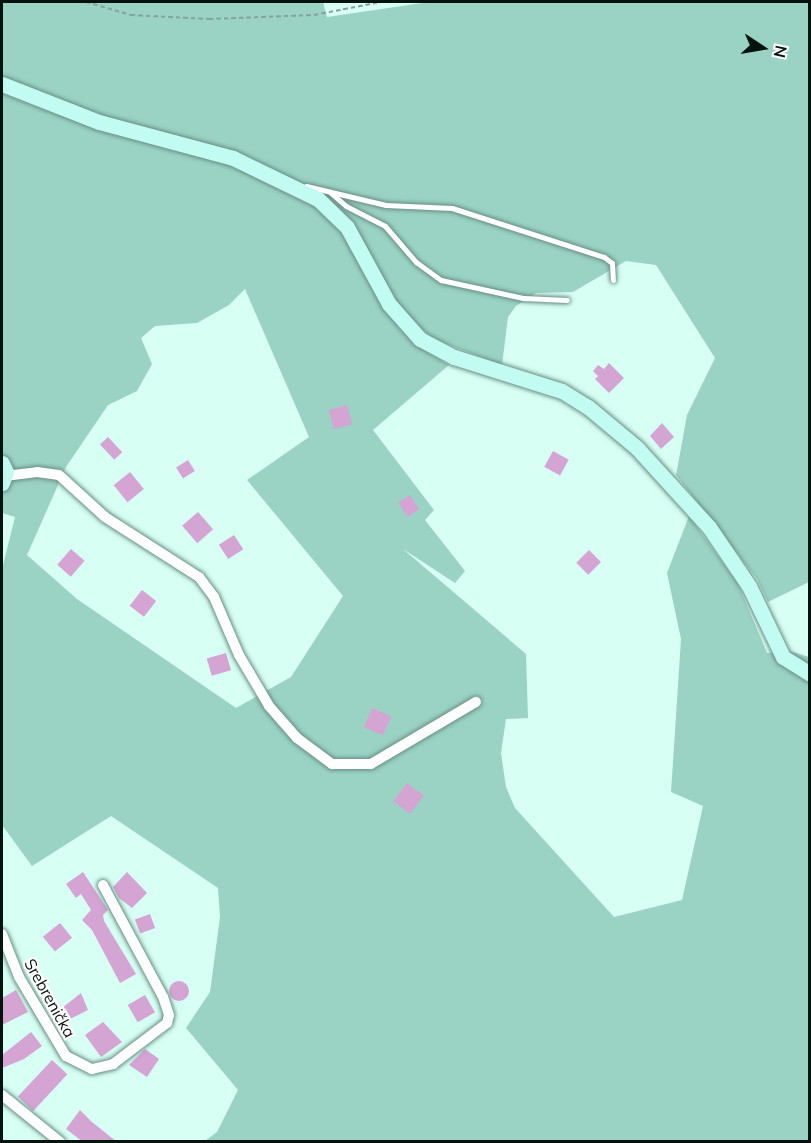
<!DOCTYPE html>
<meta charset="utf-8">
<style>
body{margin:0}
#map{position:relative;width:811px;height:1143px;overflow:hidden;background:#d7fff3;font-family:Mulish,sans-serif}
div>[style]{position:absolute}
.green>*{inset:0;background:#9ad3c4}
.building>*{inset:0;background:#d4a4d2;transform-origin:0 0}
.round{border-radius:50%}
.path>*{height:2px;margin-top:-1px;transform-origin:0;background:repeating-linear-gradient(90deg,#85a39a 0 4.5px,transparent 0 7.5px)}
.roads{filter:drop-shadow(0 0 2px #698e84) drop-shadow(0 0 2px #698e84)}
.service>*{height:5px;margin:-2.5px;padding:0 2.5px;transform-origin:2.5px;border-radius:2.5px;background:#fff}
.minor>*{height:10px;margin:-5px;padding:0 5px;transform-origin:5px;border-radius:5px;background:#fff}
.secondary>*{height:15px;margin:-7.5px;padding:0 7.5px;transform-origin:7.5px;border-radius:7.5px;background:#c2fbf1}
span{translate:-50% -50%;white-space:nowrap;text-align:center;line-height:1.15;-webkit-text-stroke:4.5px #fff;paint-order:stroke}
.street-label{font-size:16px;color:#05130f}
.frame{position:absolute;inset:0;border:3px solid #05130f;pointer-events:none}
.north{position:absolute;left:733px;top:18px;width:60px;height:60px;-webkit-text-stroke:4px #fff;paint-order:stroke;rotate:102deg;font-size:16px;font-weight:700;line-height:24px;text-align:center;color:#05130f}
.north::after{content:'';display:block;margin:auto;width:21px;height:27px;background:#05130f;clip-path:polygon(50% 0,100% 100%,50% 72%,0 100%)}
</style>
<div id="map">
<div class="green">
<i style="clip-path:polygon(evenodd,2px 2px,323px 2px,327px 17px,429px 2px,809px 2px,809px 582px,768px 602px,757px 579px,676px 475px,687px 415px,715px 358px,656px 265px,626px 261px,573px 292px,536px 293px,516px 306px,508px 317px,502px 365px,434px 339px,412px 322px,399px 327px,422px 349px,449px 365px,373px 430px,434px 510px,425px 520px,465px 571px,455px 583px,403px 549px,526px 654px,528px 718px,506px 719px,501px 753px,506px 787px,515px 808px,614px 917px,682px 900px,703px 806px,671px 792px,681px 639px,667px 573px,689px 516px,738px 584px,767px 653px,793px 652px,809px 657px,809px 1141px,205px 1141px,217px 1132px,238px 1090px,186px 1028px,210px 992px,220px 917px,218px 888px,111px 816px,32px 866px,2px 825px,2px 569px,15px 517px,2px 513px,2px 2px,245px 289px,309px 437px,247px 480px,343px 596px,291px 677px,236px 708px,77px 599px,27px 555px,66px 467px,108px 405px,137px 391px,152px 364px,141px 338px,155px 326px,197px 323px,229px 305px,245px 289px)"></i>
</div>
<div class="building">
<i style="clip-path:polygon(609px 363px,624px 378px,609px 393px,595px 379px,598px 376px,593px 371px,598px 365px,604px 369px)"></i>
<i style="left:347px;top:405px;width:20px;height:19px;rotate:75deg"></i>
<i style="clip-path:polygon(662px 423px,674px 437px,661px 449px,650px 436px)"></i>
<i style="left:108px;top:437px;width:21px;height:11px;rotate:47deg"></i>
<i style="left:553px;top:451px;width:18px;height:18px;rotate:29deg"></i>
<i style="left:188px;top:460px;width:13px;height:14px;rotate:58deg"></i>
<i style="left:130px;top:472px;width:22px;height:21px;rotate:51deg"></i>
<i style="left:410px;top:495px;width:17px;height:14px;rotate:57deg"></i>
<i style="left:198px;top:512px;width:23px;height:21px;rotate:49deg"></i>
<i style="left:234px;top:535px;width:17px;height:18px;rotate:57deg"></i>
<i style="left:71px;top:549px;width:18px;height:21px;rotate:41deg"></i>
<i style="left:589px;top:550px;width:17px;height:18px;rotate:45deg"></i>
<i style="left:142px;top:590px;width:18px;height:20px;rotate:38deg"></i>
<i style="left:226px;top:653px;width:18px;height:20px;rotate:74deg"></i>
<i style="left:372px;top:708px;width:21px;height:21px;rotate:23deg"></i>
<i style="left:407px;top:783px;width:21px;height:23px;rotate:37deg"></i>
<i style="clip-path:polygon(83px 872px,108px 910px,103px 915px,104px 921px,136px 974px,120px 983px,92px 930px,82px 920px,91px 910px,81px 894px,76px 898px,66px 884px)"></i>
<i style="clip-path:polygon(127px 872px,147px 893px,132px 908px,119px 898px,113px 887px)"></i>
<i style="left:150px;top:914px;width:15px;height:16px;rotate:70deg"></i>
<i style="left:60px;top:923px;width:19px;height:22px;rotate:51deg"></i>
<i class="round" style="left:169px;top:981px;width:20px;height:20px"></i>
<i style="clip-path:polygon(16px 990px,28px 1012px,2px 1025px,2px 998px)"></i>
<i style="clip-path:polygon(81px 993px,88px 1010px,66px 1021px,62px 1008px)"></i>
<i style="left:145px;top:995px;width:20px;height:20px;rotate:60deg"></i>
<i style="clip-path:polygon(103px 1022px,122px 1042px,101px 1057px,85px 1035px)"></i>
<i style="clip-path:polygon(31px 1032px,42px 1046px,24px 1059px,2px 1068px,2px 1055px)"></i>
<i style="clip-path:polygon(145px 1049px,159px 1059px,147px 1077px,129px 1065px)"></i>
<i style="left:52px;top:1060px;width:21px;height:50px;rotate:43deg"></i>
<i style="clip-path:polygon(80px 1110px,92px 1122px,117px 1142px,83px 1142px,66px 1129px)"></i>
</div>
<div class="path">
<i style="left:86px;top:2px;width:47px;rotate:16.1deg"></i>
<i style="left:131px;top:15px;width:78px;rotate:2.9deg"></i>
<i style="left:209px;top:19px;width:105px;rotate:-2.2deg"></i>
<i style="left:314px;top:15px;width:68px;rotate:-11deg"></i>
</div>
<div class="roads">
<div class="service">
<i style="left:306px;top:186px;width:82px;rotate:13.4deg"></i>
<i style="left:386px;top:205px;width:66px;rotate:2.6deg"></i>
<i style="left:452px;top:208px;width:160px;rotate:17.9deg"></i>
<i style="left:604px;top:257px;width:10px;rotate:37deg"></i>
<i style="left:612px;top:263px;width:17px;rotate:87deg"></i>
<i style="left:330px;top:192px;width:21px;rotate:41deg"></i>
<i style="left:346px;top:206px;width:44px;rotate:27.1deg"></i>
<i style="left:385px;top:226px;width:48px;rotate:49.3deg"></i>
<i style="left:416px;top:262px;width:31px;rotate:36deg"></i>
<i style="left:441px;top:280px;width:84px;rotate:12.4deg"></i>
<i style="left:523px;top:298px;width:44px;rotate:2.6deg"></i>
</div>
<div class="minor">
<i style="left:5px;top:476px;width:32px;rotate:-7deg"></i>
<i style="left:37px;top:472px;width:22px;rotate:8deg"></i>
<i style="left:59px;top:475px;width:62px;rotate:42.4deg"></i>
<i style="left:105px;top:517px;width:112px;rotate:32.6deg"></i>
<i style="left:199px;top:577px;width:25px;rotate:53deg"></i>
<i style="left:214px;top:597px;width:63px;rotate:66.7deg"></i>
<i style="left:239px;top:655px;width:59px;rotate:59.5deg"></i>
<i style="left:269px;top:706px;width:43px;rotate:48.8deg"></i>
<i style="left:297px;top:738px;width:44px;rotate:36.6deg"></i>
<i style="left:332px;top:764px;width:39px"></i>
<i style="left:371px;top:764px;width:122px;rotate:-30.6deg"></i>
<i style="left:2px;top:934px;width:46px;rotate:68.4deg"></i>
<i style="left:19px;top:977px;width:92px;rotate:59.3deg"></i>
<i style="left:66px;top:1056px;width:29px;rotate:27deg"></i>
<i style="left:92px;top:1069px;width:22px;rotate:-13deg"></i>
<i style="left:113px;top:1064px;width:68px;rotate:-37.2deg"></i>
<i style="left:167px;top:1023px;width:8px;rotate:-76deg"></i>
<i style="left:169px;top:1015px;width:19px;rotate:-108deg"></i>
<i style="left:163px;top:997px;width:127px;rotate:-118.2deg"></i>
<i style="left:2px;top:1095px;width:75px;rotate:39deg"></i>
</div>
<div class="secondary">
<i style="left:2px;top:84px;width:104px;rotate:21.4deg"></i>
<i style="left:99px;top:122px;width:139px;rotate:15deg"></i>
<i style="left:233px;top:158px;width:94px;rotate:25.8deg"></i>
<i style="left:318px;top:199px;width:40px;rotate:44deg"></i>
<i style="left:347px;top:227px;width:88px;rotate:61.4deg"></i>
<i style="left:389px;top:304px;width:47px;rotate:48.5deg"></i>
<i style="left:420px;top:339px;width:38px;rotate:28deg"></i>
<i style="left:454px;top:357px;width:113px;rotate:17.5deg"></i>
<i style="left:562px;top:391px;width:31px;rotate:32deg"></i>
<i style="left:588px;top:407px;width:64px;rotate:39.9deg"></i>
<i style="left:637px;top:448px;width:107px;rotate:47.7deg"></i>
<i style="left:709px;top:527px;width:71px;rotate:55.9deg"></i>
<i style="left:749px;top:586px;width:79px;rotate:64.4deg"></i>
<i style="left:783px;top:657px;width:32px;rotate:32deg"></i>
<i style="left:2px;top:463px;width:10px;rotate:66deg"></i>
<i style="left:6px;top:472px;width:12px;rotate:110deg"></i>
</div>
</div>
<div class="street-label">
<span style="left:50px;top:998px;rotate:61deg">Srebrenička</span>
</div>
<div class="frame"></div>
<div class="north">N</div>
</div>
